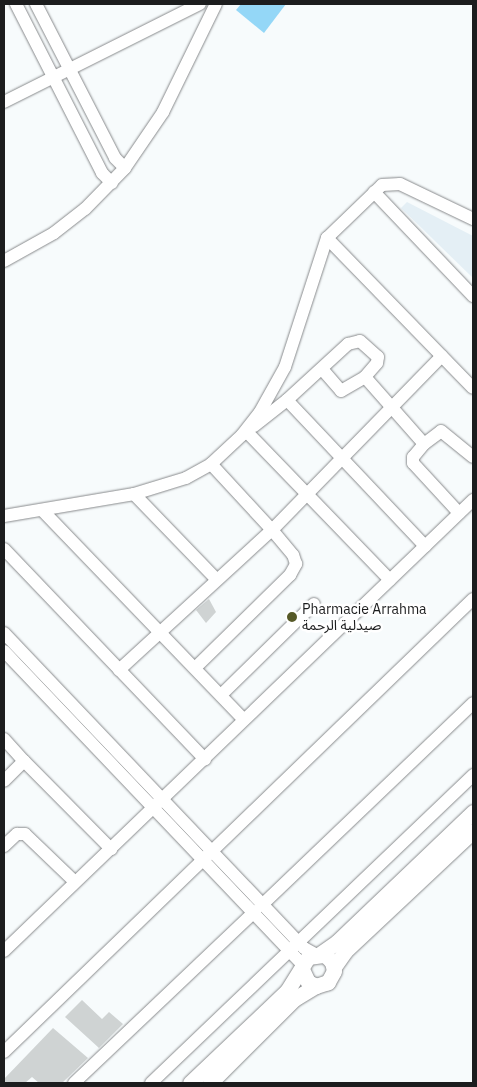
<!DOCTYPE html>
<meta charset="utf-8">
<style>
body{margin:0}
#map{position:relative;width:477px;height:1087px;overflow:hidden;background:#f7fbfc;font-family:"IBM Plex Sans","Noto Sans Arabic",sans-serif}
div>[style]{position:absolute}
.built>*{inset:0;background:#e4eff5}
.green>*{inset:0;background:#94d7f7}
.building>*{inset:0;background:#cfd3d3}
.roads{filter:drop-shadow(0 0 1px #888a8c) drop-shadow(0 0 1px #888a8c)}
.minor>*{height:12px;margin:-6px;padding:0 6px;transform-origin:6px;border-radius:6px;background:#fff}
.major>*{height:15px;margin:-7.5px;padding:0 7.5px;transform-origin:7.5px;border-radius:7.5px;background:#fff}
.dots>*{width:14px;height:14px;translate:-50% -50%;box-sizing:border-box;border:2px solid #fff;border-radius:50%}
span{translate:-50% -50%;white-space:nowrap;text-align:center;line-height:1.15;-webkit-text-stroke:5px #fff;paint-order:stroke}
.poi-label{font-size:14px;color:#1c1d1e}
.left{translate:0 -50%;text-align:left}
.frame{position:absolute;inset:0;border:5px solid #1c1d1e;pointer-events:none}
</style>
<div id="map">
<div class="built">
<i style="clip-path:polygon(407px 202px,473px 236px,473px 278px,401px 208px)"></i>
</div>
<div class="green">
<i style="clip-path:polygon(241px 4px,286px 4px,264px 33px,236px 10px)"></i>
</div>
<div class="building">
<i style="clip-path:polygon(209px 599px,216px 612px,206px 623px,196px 610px)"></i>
<i style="clip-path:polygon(82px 1000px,102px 1019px,109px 1012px,123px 1024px,99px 1048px,65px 1017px)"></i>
<i style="clip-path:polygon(53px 1028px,88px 1058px,62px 1083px,39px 1083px,32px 1077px,25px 1083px,4px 1083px,4px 1079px)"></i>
</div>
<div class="roads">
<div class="minor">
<i style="left:16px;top:4px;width:190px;rotate:63deg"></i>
<i style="left:102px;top:173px;width:14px;rotate:45deg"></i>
<i style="left:36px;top:4px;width:173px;rotate:62.8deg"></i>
<i style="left:115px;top:158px;width:14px;rotate:45deg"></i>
<i style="left:4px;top:102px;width:219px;rotate:-26.6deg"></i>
<i style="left:374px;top:192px;width:144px;rotate:46.4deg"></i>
<i style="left:327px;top:238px;width:209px;rotate:45.8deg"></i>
<i style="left:4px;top:261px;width:57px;rotate:-29.2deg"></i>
<i style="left:54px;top:233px;width:39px;rotate:-38deg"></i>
<i style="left:85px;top:209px;width:57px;rotate:-45.7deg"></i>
<i style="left:125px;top:168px;width:68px;rotate:-55.8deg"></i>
<i style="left:163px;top:112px;width:120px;rotate:-63.9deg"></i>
<i style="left:322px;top:369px;width:29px;rotate:49deg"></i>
<i style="left:341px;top:391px;width:28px;rotate:-30deg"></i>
<i style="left:287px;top:400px;width:201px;rotate:46.6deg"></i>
<i style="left:254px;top:426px;width:42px;rotate:-38.2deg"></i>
<i style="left:287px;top:400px;width:83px;rotate:-42.6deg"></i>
<i style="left:348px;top:344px;width:12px;rotate:-14deg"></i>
<i style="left:360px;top:341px;width:24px;rotate:42deg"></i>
<i style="left:378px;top:357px;width:6px;rotate:99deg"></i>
<i style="left:377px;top:363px;width:18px;rotate:131deg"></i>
<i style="left:365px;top:377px;width:89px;rotate:48.6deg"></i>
<i style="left:424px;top:444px;width:17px;rotate:130deg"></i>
<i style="left:413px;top:457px;width:6px;rotate:90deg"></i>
<i style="left:413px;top:463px;width:68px;rotate:47.4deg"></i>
<i style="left:246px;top:431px;width:207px;rotate:46deg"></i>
<i style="left:424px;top:444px;width:21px;rotate:-37deg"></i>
<i style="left:441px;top:431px;width:41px;rotate:39.1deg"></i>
<i style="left:134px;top:494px;width:118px;rotate:46deg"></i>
<i style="left:42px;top:510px;width:291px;rotate:46.1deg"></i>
<i style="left:4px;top:516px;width:132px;rotate:-9.6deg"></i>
<i style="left:134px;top:494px;width:54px;rotate:-17.1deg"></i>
<i style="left:186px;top:478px;width:29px;rotate:-29deg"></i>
<i style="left:211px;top:464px;width:42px;rotate:-43.1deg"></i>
<i style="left:242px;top:435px;width:29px;rotate:-52deg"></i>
<i style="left:260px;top:412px;width:51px;rotate:-60.9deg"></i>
<i style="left:285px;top:367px;width:136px;rotate:-72deg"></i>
<i style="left:327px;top:238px;width:76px;rotate:-43.9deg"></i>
<i style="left:382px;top:185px;width:18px;rotate:-3deg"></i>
<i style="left:400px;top:184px;width:81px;rotate:25.6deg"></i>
<i style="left:4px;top:549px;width:291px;rotate:46.3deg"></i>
<i style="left:4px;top:633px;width:435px;rotate:46.4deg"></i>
<i style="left:304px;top:948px;width:13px;rotate:29deg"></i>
<i style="left:4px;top:651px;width:434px;rotate:46.4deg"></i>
<i style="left:196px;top:667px;width:132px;rotate:-44.4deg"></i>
<i style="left:290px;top:575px;width:13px;rotate:-61deg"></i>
<i style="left:296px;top:564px;width:9px;rotate:-108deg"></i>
<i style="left:293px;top:555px;width:33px;rotate:-130deg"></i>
<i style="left:272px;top:530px;width:90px;rotate:-132.7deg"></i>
<i style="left:119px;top:670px;width:207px;rotate:-42.5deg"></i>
<i style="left:272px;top:530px;width:243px;rotate:-45.7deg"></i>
<i style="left:221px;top:695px;width:130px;rotate:-44.4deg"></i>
<i style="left:4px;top:739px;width:30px;rotate:48deg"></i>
<i style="left:24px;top:761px;width:28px;rotate:135deg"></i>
<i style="left:24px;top:761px;width:124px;rotate:45.3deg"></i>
<i style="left:4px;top:846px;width:18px;rotate:-43deg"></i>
<i style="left:17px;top:834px;width:8px"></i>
<i style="left:25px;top:834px;width:69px;rotate:43.8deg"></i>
<i style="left:263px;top:904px;width:291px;rotate:-43.7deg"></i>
<i style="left:4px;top:951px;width:651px;rotate:-43.88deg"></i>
<i style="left:4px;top:1052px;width:652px;rotate:-44.01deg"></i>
<i style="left:74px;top:1083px;width:250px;rotate:-43.5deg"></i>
<i style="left:151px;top:1083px;width:446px;rotate:-43.7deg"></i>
</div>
<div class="major">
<i style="left:320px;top:954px;width:21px;rotate:-35deg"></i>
<i style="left:337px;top:942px;width:188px;rotate:-43.7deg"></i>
<i style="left:334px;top:967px;width:19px;rotate:-55deg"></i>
<i style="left:345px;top:951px;width:175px;rotate:-43.2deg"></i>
<i style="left:190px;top:1083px;width:134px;rotate:-43.5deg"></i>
<i style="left:287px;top:991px;width:40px;rotate:-58deg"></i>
<i style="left:308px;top:957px;width:17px;rotate:-7deg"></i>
<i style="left:325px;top:955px;width:10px;rotate:45deg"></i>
<i style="left:332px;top:962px;width:9px;rotate:77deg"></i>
<i style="left:334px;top:971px;width:13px;rotate:119deg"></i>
<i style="left:328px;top:982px;width:13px;rotate:162deg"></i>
<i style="left:316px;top:986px;width:9px;rotate:-153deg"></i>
<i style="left:308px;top:982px;width:14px;rotate:-115deg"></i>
<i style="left:210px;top:1083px;width:119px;rotate:-45deg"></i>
<i style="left:294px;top:999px;width:26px;rotate:-31deg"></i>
</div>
</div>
<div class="dots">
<i style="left:292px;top:617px;background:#575a28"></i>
</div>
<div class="poi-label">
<span class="left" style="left:302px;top:617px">Pharmacie Arrahma<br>صيدلية الرحمة</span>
</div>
<div class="frame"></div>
</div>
